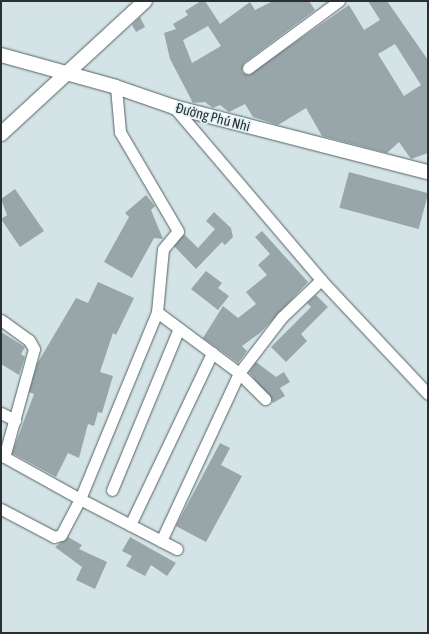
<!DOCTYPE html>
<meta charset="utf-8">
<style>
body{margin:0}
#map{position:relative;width:429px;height:634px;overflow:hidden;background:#d4e3e6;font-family:"Asap Condensed",sans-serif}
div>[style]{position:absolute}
.building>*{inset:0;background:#98a6a9;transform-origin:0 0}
.roads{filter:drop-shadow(0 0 1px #546264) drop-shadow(0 0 1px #546264)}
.minor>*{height:11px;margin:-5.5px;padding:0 5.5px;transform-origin:5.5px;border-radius:5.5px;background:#fff}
.tertiary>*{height:14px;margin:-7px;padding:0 7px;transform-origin:7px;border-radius:7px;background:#fff}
span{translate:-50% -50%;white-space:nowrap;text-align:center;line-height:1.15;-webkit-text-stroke:3.5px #e1f1f4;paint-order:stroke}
.street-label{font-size:14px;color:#2a3031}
.frame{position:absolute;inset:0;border:2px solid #2a3031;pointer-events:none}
</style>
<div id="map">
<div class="building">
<i style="clip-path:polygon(evenodd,201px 1px,205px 1px,220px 24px,250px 2px,255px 10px,273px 1px,309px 1px,315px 10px,244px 63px,242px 72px,248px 75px,349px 5px,364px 30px,380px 20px,368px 1px,387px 1px,428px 60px,428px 153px,411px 159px,399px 142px,387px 153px,322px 136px,306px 108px,278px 125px,253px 117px,245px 104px,229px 112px,220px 105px,213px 108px,205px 102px,193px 103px,170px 59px,164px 33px,176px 29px,173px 24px,188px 15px,185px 11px,201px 1px,208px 26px,221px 46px,192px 63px,183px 40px,208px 26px,201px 1px,395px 44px,421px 85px,404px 96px,378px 54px,395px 44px)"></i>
<i style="clip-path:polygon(140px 17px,145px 27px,136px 32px,132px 25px)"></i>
<i style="left:349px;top:172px;width:82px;height:37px;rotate:15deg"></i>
<i style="clip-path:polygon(15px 189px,44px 231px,20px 247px,1px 219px,7px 215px,1px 199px)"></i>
<i style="clip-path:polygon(146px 195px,155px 206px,151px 210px,163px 239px,154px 238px,132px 278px,104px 262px,129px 217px,125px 213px)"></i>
<i style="clip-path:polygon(214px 212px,231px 228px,233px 237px,225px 245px,222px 242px,196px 269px,174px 246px,184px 234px,198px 248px,215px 229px,206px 221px)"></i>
<i style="clip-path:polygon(262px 231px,308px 282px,261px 332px,242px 346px,247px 351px,238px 363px,203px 338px,223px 306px,238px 318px,256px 304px,246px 292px,267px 275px,258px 265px,270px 254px,255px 237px)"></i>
<i style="clip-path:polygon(206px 271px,222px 283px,218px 288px,229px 296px,218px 310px,191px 289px)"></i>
<i style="clip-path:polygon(98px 282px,134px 298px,116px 335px,113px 333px,100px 372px,113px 376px,102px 413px,98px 412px,94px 426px,88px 424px,79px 458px,68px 453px,56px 477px,12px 453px,34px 394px,29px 392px,37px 364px,76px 298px,88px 303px)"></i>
<i style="clip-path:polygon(316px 295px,328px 307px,301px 334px,307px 341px,286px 362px,271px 347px,311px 307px,307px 303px)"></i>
<i style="clip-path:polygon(1px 332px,25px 347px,21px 354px,25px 357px,19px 375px,1px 364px)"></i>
<i style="clip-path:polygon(256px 362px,276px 377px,284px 372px,290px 382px,280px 388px,285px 396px,273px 403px,249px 372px)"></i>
<i style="clip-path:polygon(220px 443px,230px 448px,221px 465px,242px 476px,206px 542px,176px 526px)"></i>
<i style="clip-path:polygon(68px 537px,82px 545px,79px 549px,107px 562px,95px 589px,76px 580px,82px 567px,55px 547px)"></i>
<i style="clip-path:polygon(130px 537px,176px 563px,167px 576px,151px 565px,145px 576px,126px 566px,132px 556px,122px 551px)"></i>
</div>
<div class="roads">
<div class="minor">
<i style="left:248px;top:68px;width:113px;rotate:-36.4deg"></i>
<i style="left:174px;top:107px;width:227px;rotate:49.6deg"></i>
<i style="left:321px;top:280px;width:156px;rotate:46.8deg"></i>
<i style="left:157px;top:312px;width:102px;rotate:36.6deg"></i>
<i style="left:239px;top:373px;width:37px;rotate:45deg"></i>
<i style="left:1px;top:320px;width:34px;rotate:36deg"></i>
<i style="left:29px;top:340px;width:10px;rotate:61deg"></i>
<i style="left:34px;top:349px;width:112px;rotate:105.5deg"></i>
<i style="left:1px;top:413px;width:16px;rotate:27deg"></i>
<i style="left:1px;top:455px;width:90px;rotate:29.1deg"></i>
<i style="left:80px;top:499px;width:202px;rotate:-67.6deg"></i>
<i style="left:157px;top:312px;width:63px;rotate:-84.6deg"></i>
<i style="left:163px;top:249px;width:23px;rotate:-50deg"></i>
<i style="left:178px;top:231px;width:115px;rotate:-120.4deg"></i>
<i style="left:120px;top:132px;width:45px;rotate:-95.1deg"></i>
<i style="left:112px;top:490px;width:175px;rotate:-67.5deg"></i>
<i style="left:1px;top:509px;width:60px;rotate:27.8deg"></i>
<i style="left:54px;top:537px;width:7px;rotate:-16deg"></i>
<i style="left:61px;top:535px;width:41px;rotate:-62.2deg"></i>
<i style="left:80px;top:499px;width:109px;rotate:27.3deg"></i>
<i style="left:130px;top:525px;width:191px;rotate:-64.5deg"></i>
<i style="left:161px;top:541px;width:185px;rotate:-65.1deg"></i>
<i style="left:239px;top:373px;width:71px;rotate:-52.5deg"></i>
<i style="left:282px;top:317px;width:54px;rotate:-43.5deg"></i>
</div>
<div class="tertiary">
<i style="left:1px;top:55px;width:119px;rotate:15.5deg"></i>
<i style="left:116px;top:87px;width:61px;rotate:19deg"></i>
<i style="left:174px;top:107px;width:262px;rotate:14.4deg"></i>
<i style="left:1px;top:134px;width:196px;rotate:-42.7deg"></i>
</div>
</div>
<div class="street-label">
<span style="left:213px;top:117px;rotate:15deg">Đường Phú Nhi</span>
</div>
<div class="frame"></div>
</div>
